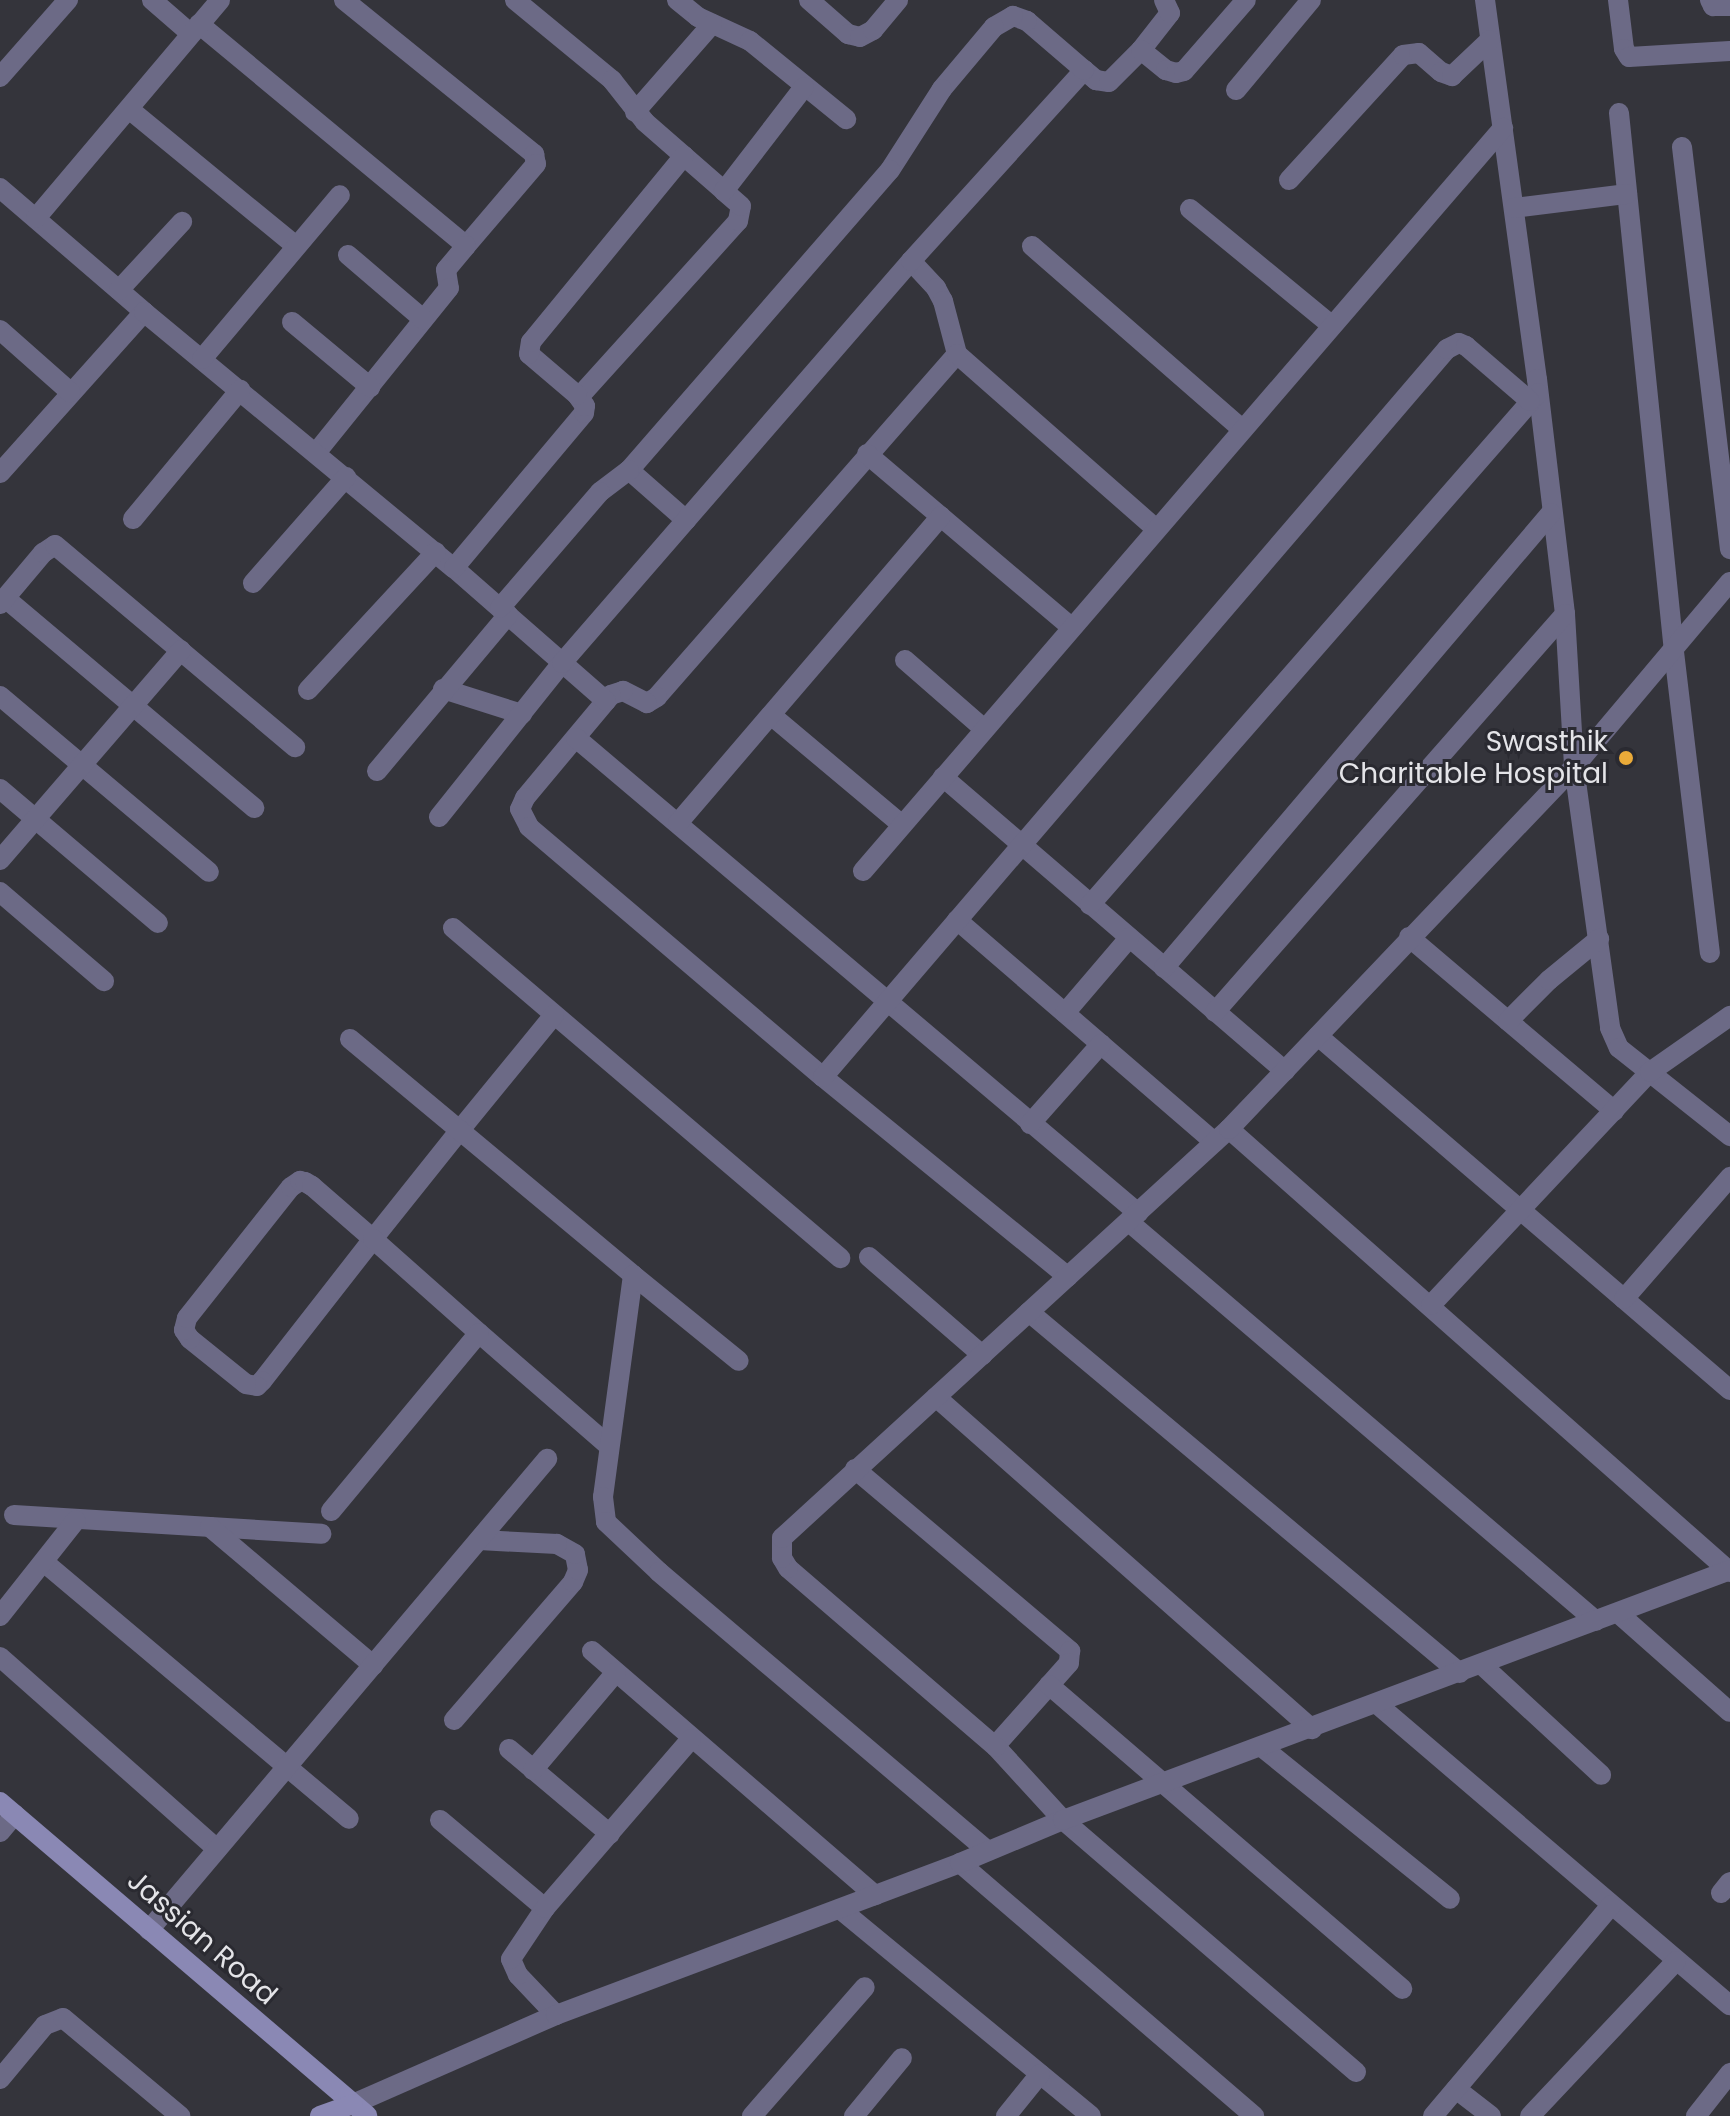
<!DOCTYPE html>
<style>
body{margin:0}
#map{position:relative;width:1730px;height:2116px;overflow:hidden;background:#34343b;font-family:Poppins,sans-serif}
div>[style]{position:absolute}
.street>*{height:20px;margin:-10px;padding:0 10px;transform-origin:10px;border-radius:10px;background:#6c6a86}
.secondary>*{height:20px;margin:-10px;padding:0 10px;transform-origin:10px;border-radius:10px;background:#8a88b4}
.dots>*{width:22px;height:22px;translate:-50% -50%;box-sizing:border-box;border:4px solid #2a2a31;border-radius:50%}
span{translate:-50% -50%;white-space:nowrap;text-align:center;line-height:1.15;-webkit-text-stroke:6px #2a2a31;paint-order:stroke}
.poi-label{font-size:28px;color:#e4e4e8}
.right{translate:-100% -50%;text-align:right}
.street-label{font-size:28px;color:#e4e4e8}
</style>
<div id="map">
<div class="street">
<i style="left:152px;top:0;width:50px;rotate:41deg"></i>
<i style="left:344px;top:0;width:245px;rotate:39deg"></i>
<i style="left:534px;top:154px;width:10px;rotate:79deg"></i>
<i style="left:536px;top:164px;width:108px;rotate:130.5deg"></i>
<i style="left:515px;top:0;width:126px;rotate:39.5deg"></i>
<i style="left:612px;top:80px;width:53px;rotate:51.8deg"></i>
<i style="left:645px;top:122px;width:105px;rotate:41.1deg"></i>
<i style="left:677px;top:0;width:27px;rotate:39deg"></i>
<i style="left:698px;top:17px;width:57px;rotate:24.8deg"></i>
<i style="left:750px;top:41px;width:124px;rotate:39.1deg"></i>
<i style="left:809px;top:0;width:52px;rotate:41.1deg"></i>
<i style="left:848px;top:34px;width:12px;rotate:14deg"></i>
<i style="left:860px;top:37px;width:15px;rotate:-28deg"></i>
<i style="left:873px;top:30px;width:39px;rotate:-50deg"></i>
<i style="left:1485px;top:0;width:383px;rotate:82.2deg"></i>
<i style="left:1537px;top:379px;width:237px;rotate:83.2deg"></i>
<i style="left:1565px;top:614px;width:153px;rotate:86.6deg"></i>
<i style="left:1574px;top:767px;width:263px;rotate:82.1deg"></i>
<i style="left:1610px;top:1028px;width:22px;rotate:66deg"></i>
<i style="left:1619px;top:1048px;width:142px;rotate:38.4deg"></i>
<i style="left:1618px;top:0;width:49px;rotate:83deg"></i>
<i style="left:1624px;top:49px;width:9px;rotate:58deg"></i>
<i style="left:1629px;top:57px;width:101px;rotate:-3.4deg"></i>
<i style="left:1710px;top:0;width:7px;rotate:63deg"></i>
<i style="left:1713px;top:6px;width:17px"></i>
<i style="left:199px;top:24px;width:347px;rotate:39.7deg"></i>
<i style="left:466px;top:246px;width:31px;rotate:130deg"></i>
<i style="left:446px;top:270px;width:18px;rotate:81deg"></i>
<i style="left:449px;top:288px;width:212px;rotate:128.9deg"></i>
<i style="left:1141px;top:50px;width:47px;rotate:-51.9deg"></i>
<i style="left:1170px;top:13px;width:14px;rotate:-115deg"></i>
<i style="left:1084px;top:70px;width:16px;rotate:40deg"></i>
<i style="left:1096px;top:80px;width:13px;rotate:9deg"></i>
<i style="left:1109px;top:82px;width:45px;rotate:-45deg"></i>
<i style="left:1141px;top:50px;width:32px;rotate:39deg"></i>
<i style="left:1166px;top:70px;width:10px;rotate:17deg"></i>
<i style="left:1176px;top:73px;width:8px;rotate:-14deg"></i>
<i style="left:1184px;top:71px;width:94px;rotate:-48.9deg"></i>
<i style="left:0;top:77px;width:103px;rotate:-48.6deg"></i>
<i style="left:1236px;top:90px;width:117px;rotate:-50.2deg"></i>
<i style="left:129px;top:109px;width:216px;rotate:39.4deg"></i>
<i style="left:635px;top:112px;width:117px;rotate:-48.8deg"></i>
<i style="left:1619px;top:113px;width:542px;rotate:84.17deg"></i>
<i style="left:1674px;top:652px;width:303px;rotate:83.2deg"></i>
<i style="left:1682px;top:147px;width:405px;rotate:83.2deg"></i>
<i style="left:1289px;top:180px;width:169px;rotate:-47.6deg"></i>
<i style="left:1403px;top:55px;width:16px;rotate:-7deg"></i>
<i style="left:1419px;top:53px;width:29px;rotate:41deg"></i>
<i style="left:1441px;top:72px;width:12px;rotate:20deg"></i>
<i style="left:1452px;top:76px;width:52px;rotate:-43.5deg"></i>
<i style="left:0;top:188px;width:190px;rotate:40.7deg"></i>
<i style="left:144px;top:312px;width:216px;rotate:131.8deg"></i>
<i style="left:1514px;top:208px;width:114px;rotate:-7.1deg"></i>
<i style="left:1190px;top:209px;width:183px;rotate:39.4deg"></i>
<i style="left:36px;top:218px;width:285px;rotate:-49.8deg"></i>
<i style="left:1032px;top:246px;width:279px;rotate:41.1deg"></i>
<i style="left:348px;top:255px;width:99px;rotate:40.5deg"></i>
<i style="left:911px;top:261px;width:37px;rotate:47deg"></i>
<i style="left:936px;top:288px;width:15px;rotate:62deg"></i>
<i style="left:943px;top:301px;width:55px;rotate:75.2deg"></i>
<i style="left:957px;top:354px;width:456px;rotate:131.2deg"></i>
<i style="left:657px;top:697px;width:12px;rotate:149deg"></i>
<i style="left:647px;top:703px;width:27px;rotate:-153deg"></i>
<i style="left:623px;top:691px;width:13px;rotate:162deg"></i>
<i style="left:611px;top:695px;width:134px;rotate:129.9deg"></i>
<i style="left:525px;top:798px;width:12px;rotate:114deg"></i>
<i style="left:520px;top:809px;width:20px;rotate:63deg"></i>
<i style="left:529px;top:827px;width:386px;rotate:40.4deg"></i>
<i style="left:823px;top:1077px;width:316px;rotate:39.2deg"></i>
<i style="left:119px;top:290px;width:93px;rotate:-47.2deg"></i>
<i style="left:144px;top:312px;width:402px;rotate:39.6deg"></i>
<i style="left:454px;top:568px;width:202px;rotate:41.2deg"></i>
<i style="left:292px;top:322px;width:102px;rotate:39.8deg"></i>
<i style="left:0;top:330px;width:94px;rotate:41.5deg"></i>
<i style="left:957px;top:354px;width:264px;rotate:41.3deg"></i>
<i style="left:202px;top:359px;width:214px;rotate:-49.9deg"></i>
<i style="left:579px;top:397px;width:237px;rotate:-47.9deg"></i>
<i style="left:738px;top:221px;width:15px;rotate:-79deg"></i>
<i style="left:741px;top:206px;width:23px;rotate:-139deg"></i>
<i style="left:724px;top:191px;width:131px;rotate:-52.4deg"></i>
<i style="left:867px;top:454px;width:267px;rotate:40.3deg"></i>
<i style="left:629px;top:470px;width:76px;rotate:41.3deg"></i>
<i style="left:133px;top:519px;width:168px;rotate:-50.3deg"></i>
<i style="left:454px;top:568px;width:202px;rotate:-50deg"></i>
<i style="left:584px;top:413px;width:7px;rotate:-82deg"></i>
<i style="left:585px;top:406px;width:14px;rotate:-126deg"></i>
<i style="left:577px;top:395px;width:63px;rotate:-139.5deg"></i>
<i style="left:529px;top:354px;width:12px;rotate:-81deg"></i>
<i style="left:531px;top:342px;width:241px;rotate:-50.6deg"></i>
<i style="left:253px;top:583px;width:141px;rotate:-48.7deg"></i>
<i style="left:5px;top:598px;width:326px;rotate:40.1deg"></i>
<i style="left:0;top:604px;width:67px;rotate:-49.9deg"></i>
<i style="left:43px;top:553px;width:14px;rotate:-34deg"></i>
<i style="left:55px;top:545px;width:314px;rotate:40.1deg"></i>
<i style="left:905px;top:660px;width:105px;rotate:41.1deg"></i>
<i style="left:443px;top:689px;width:83px;rotate:17.6deg"></i>
<i style="left:308px;top:690px;width:188px;rotate:-47.2deg"></i>
<i style="left:0;top:696px;width:273px;rotate:40.1deg"></i>
<i style="left:771px;top:715px;width:171px;rotate:40deg"></i>
<i style="left:576px;top:738px;width:736px;rotate:40.2deg"></i>
<i style="left:377px;top:771px;width:204px;rotate:-50deg"></i>
<i style="left:943px;top:777px;width:451px;rotate:40.7deg"></i>
<i style="left:0;top:789px;width:207px;rotate:40.3deg"></i>
<i style="left:439px;top:817px;width:197px;rotate:-51.4deg"></i>
<i style="left:562px;top:663px;width:532px;rotate:-49.04deg"></i>
<i style="left:911px;top:261px;width:258px;rotate:-47.8deg"></i>
<i style="left:1084px;top:70px;width:75px;rotate:-139.3deg"></i>
<i style="left:1027px;top:21px;width:15px;rotate:-160deg"></i>
<i style="left:1013px;top:16px;width:22px;rotate:150deg"></i>
<i style="left:994px;top:27px;width:81px;rotate:130deg"></i>
<i style="left:942px;top:89px;width:96px;rotate:122.7deg"></i>
<i style="left:890px;top:170px;width:398px;rotate:131deg"></i>
<i style="left:629px;top:470px;width:36px;rotate:143deg"></i>
<i style="left:600px;top:492px;width:153px;rotate:130.8deg"></i>
<i style="left:678px;top:823px;width:404px;rotate:-49.4deg"></i>
<i style="left:0;top:860px;width:277px;rotate:-49.2deg"></i>
<i style="left:863px;top:871px;width:981px;rotate:-49.26deg"></i>
<i style="left:0;top:892px;width:137px;rotate:40.6deg"></i>
<i style="left:1090px;top:905px;width:680px;rotate:-48.81deg"></i>
<i style="left:957px;top:920px;width:340px;rotate:40.8deg"></i>
<i style="left:453px;top:928px;width:509px;rotate:40.45deg"></i>
<i style="left:1409px;top:937px;width:269px;rotate:40.3deg"></i>
<i style="left:1164px;top:968px;width:597px;rotate:-49.62deg"></i>
<i style="left:1215px;top:1012px;width:530px;rotate:-48.67deg"></i>
<i style="left:1065px;top:1013px;width:99px;rotate:-49.5deg"></i>
<i style="left:554px;top:1015px;width:149px;rotate:129.3deg"></i>
<i style="left:460px;top:1130px;width:139px;rotate:128.6deg"></i>
<i style="left:373px;top:1239px;width:180px;rotate:128deg"></i>
<i style="left:262px;top:1381px;width:7px;rotate:135deg"></i>
<i style="left:257px;top:1386px;width:11px;rotate:-170deg"></i>
<i style="left:246px;top:1384px;width:72px;rotate:-141.2deg"></i>
<i style="left:190px;top:1339px;width:11px;rotate:-124deg"></i>
<i style="left:184px;top:1330px;width:12px;rotate:-76deg"></i>
<i style="left:187px;top:1318px;width:167px;rotate:-51.6deg"></i>
<i style="left:291px;top:1187px;width:11px;rotate:-34deg"></i>
<i style="left:300px;top:1181px;width:5px;rotate:11deg"></i>
<i style="left:305px;top:1182px;width:8px;rotate:30deg"></i>
<i style="left:312px;top:1186px;width:81px;rotate:41deg"></i>
<i style="left:373px;top:1239px;width:142px;rotate:41.6deg"></i>
<i style="left:479px;top:1333px;width:172px;rotate:41deg"></i>
<i style="left:1508px;top:1021px;width:58px;rotate:-45deg"></i>
<i style="left:1549px;top:980px;width:65px;rotate:-39.4deg"></i>
<i style="left:1318px;top:1036px;width:543px;rotate:40.67deg"></i>
<i style="left:350px;top:1039px;width:368px;rotate:39.8deg"></i>
<i style="left:633px;top:1275px;width:224px;rotate:97.7deg"></i>
<i style="left:603px;top:1497px;width:25px;rotate:83deg"></i>
<i style="left:606px;top:1522px;width:73px;rotate:43.3deg"></i>
<i style="left:659px;top:1572px;width:431px;rotate:40.3deg"></i>
<i style="left:823px;top:1077px;width:959px;rotate:-49.4deg"></i>
<i style="left:1447px;top:349px;width:13px;rotate:-27deg"></i>
<i style="left:1459px;top:343px;width:8px;rotate:23deg"></i>
<i style="left:1466px;top:346px;width:84px;rotate:40.7deg"></i>
<i style="left:1030px;top:1124px;width:107px;rotate:-48.4deg"></i>
<i style="left:1229px;top:1129px;width:669px;rotate:41.48deg"></i>
<i style="left:1129px;top:1222px;width:614px;rotate:40.51deg"></i>
<i style="left:869px;top:1257px;width:150px;rotate:40.9deg"></i>
<i style="left:633px;top:1275px;width:136px;rotate:39.1deg"></i>
<i style="left:1624px;top:1299px;width:162px;rotate:-49deg"></i>
<i style="left:1431px;top:1305px;width:320px;rotate:-46.8deg"></i>
<i style="left:1650px;top:1072px;width:98px;rotate:-35deg"></i>
<i style="left:1029px;top:1312px;width:562px;rotate:39.95deg"></i>
<i style="left:936px;top:1397px;width:502px;rotate:41.44deg"></i>
<i style="left:855px;top:1469px;width:282px;rotate:40.2deg"></i>
<i style="left:1070px;top:1651px;width:12px;rotate:95deg"></i>
<i style="left:1069px;top:1663px;width:111px;rotate:131.7deg"></i>
<i style="left:331px;top:1511px;width:231px;rotate:-50.3deg"></i>
<i style="left:14px;top:1515px;width:308px;rotate:3.5deg"></i>
<i style="left:210px;top:1527px;width:214px;rotate:40.3deg"></i>
<i style="left:45px;top:1563px;width:397px;rotate:40.1deg"></i>
<i style="left:1618px;top:1613px;width:149px;rotate:41.5deg"></i>
<i style="left:0;top:1616px;width:122px;rotate:-51.6deg"></i>
<i style="left:592px;top:1651px;width:374px;rotate:40.8deg"></i>
<i style="left:0;top:1657px;width:290px;rotate:41.5deg"></i>
<i style="left:1482px;top:1665px;width:162px;rotate:42.7deg"></i>
<i style="left:1049px;top:1685px;width:466px;rotate:40.7deg"></i>
<i style="left:1377px;top:1704px;width:464px;rotate:40.5deg"></i>
<i style="left:454px;top:1720px;width:182px;rotate:-49.2deg"></i>
<i style="left:573px;top:1582px;width:13px;rotate:-67deg"></i>
<i style="left:578px;top:1570px;width:16px;rotate:-101deg"></i>
<i style="left:575px;top:1554px;width:21px;rotate:-151deg"></i>
<i style="left:557px;top:1544px;width:78px;rotate:-177.1deg"></i>
<i style="left:1263px;top:1748px;width:240px;rotate:38.9deg"></i>
<i style="left:509px;top:1749px;width:132px;rotate:40.1deg"></i>
<i style="left:533px;top:1770px;width:128px;rotate:-49.7deg"></i>
<i style="left:440px;top:1820px;width:137px;rotate:40deg"></i>
<i style="left:0;top:1832px;width:23px;rotate:-50deg"></i>
<i style="left:960px;top:1863px;width:388px;rotate:40.7deg"></i>
<i style="left:1721px;top:1893px;width:14px;rotate:-51deg"></i>
<i style="left:840px;top:1909px;width:325px;rotate:39.5deg"></i>
<i style="left:149px;top:1930px;width:617px;rotate:-49.8deg"></i>
<i style="left:556px;top:2015px;width:55px;rotate:-133.5deg"></i>
<i style="left:518px;top:1975px;width:17px;rotate:-114deg"></i>
<i style="left:511px;top:1959px;width:61px;rotate:-56.3deg"></i>
<i style="left:545px;top:1908px;width:223px;rotate:-49.2deg"></i>
<i style="left:1356px;top:2072px;width:386px;rotate:-139.3deg"></i>
<i style="left:1063px;top:1820px;width:99px;rotate:-132.5deg"></i>
<i style="left:996px;top:1747px;width:274px;rotate:-139.3deg"></i>
<i style="left:788px;top:1568px;width:12px;rotate:-121deg"></i>
<i style="left:782px;top:1558px;width:20px;rotate:-90deg"></i>
<i style="left:782px;top:1538px;width:606px;rotate:-42.46deg"></i>
<i style="left:1229px;top:1129px;width:500px;rotate:-46.38deg"></i>
<i style="left:1574px;top:767px;width:242px;rotate:-49.9deg"></i>
<i style="left:0;top:2079px;width:70px;rotate:-50.2deg"></i>
<i style="left:45px;top:2025px;width:19px;rotate:-21deg"></i>
<i style="left:63px;top:2018px;width:153px;rotate:39.9deg"></i>
<i style="left:1456px;top:2089px;width:44px;rotate:37.6deg"></i>
<i style="left:353px;top:2104px;width:222px;rotate:-23.7deg"></i>
<i style="left:556px;top:2015px;width:432px;rotate:-20.6deg"></i>
<i style="left:960px;top:1863px;width:112px;rotate:-22.7deg"></i>
<i style="left:1063px;top:1820px;width:712px;rotate:-20.55deg"></i>
<i style="left:752px;top:2116px;width:171px;rotate:-48.8deg"></i>
<i style="left:854px;top:2116px;width:75px;rotate:-50.4deg"></i>
<i style="left:1006px;top:2116px;width:54px;rotate:-51deg"></i>
<i style="left:1433px;top:2116px;width:276px;rotate:-49.8deg"></i>
<i style="left:1530px;top:2116px;width:213px;rotate:-46.7deg"></i>
<i style="left:1696px;top:2116px;width:55px;rotate:-51.7deg"></i>
</div>
<div class="secondary">
<i style="left:0;top:1802px;width:483px;rotate:40.5deg"></i>
<i style="left:320px;top:2116px;width:35px;rotate:-20deg"></i>
</div>
<div class="dots">
<i style="left:1626px;top:758px;background:#eaaa39"></i>
</div>
<div class="poi-label">
<span class="right" style="left:1608px;top:758px">Swasthik<br>Charitable Hospital</span>
</div>
<div class="street-label">
<span style="left:202px;top:1938px;rotate:41deg">Jassian Road</span>
</div>
</div>
